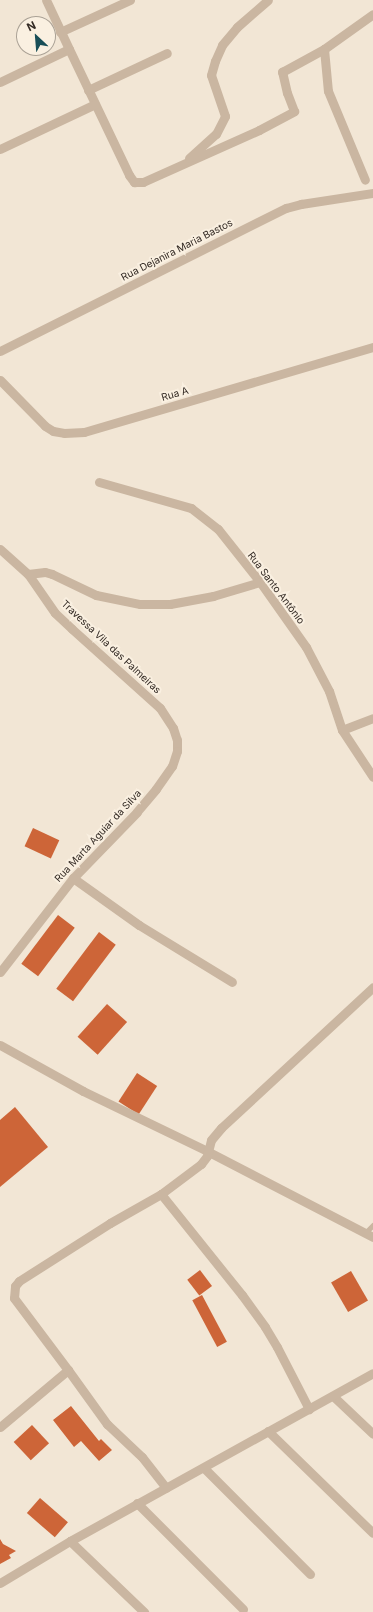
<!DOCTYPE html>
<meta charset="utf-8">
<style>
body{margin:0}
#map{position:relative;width:373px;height:1612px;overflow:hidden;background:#f2e6d5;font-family:Inter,sans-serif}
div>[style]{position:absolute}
.building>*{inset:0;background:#cd6538;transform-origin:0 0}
.lane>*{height:4.5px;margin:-2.25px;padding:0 2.25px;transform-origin:2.25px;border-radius:2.25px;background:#cab6a1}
.street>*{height:9px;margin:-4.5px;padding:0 4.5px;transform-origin:4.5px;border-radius:4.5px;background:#cab6a1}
span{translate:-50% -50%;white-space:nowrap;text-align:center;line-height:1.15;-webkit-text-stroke:4px #faf0e1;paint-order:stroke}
.street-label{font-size:10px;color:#332a24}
.north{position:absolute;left:16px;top:16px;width:40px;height:40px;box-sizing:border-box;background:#faf0e1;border:1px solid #aaa195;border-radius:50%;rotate:334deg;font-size:11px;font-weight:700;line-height:16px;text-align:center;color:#332a24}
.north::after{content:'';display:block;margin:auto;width:14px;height:18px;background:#184e57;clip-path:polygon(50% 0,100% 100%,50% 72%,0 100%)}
</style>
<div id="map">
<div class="building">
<i style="left:33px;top:828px;width:29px;height:20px;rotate:25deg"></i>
<i style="left:58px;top:915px;width:21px;height:61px;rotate:37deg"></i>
<i style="left:99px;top:932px;width:21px;height:71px;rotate:37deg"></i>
<i style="left:107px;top:1004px;width:27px;height:44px;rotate:42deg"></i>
<i style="left:137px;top:1073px;width:24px;height:34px;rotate:33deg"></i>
<i style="clip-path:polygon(15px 1107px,48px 1147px,0 1187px,0 1120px)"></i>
<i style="left:200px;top:1270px;width:20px;height:16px;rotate:53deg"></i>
<i style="left:351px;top:1271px;width:34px;height:23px;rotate:60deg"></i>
<i style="left:202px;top:1295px;width:53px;height:11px;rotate:62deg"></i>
<i style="clip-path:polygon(71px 1406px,99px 1441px,101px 1439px,112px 1450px,99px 1461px,81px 1441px,74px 1447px,53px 1420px)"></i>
<i style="left:32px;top:1425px;width:25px;height:25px;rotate:47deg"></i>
<i style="left:40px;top:1498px;width:37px;height:20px;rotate:41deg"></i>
<i style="clip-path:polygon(0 1539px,3px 1544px,16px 1551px,9px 1555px,11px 1558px,0 1564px)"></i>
</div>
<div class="lane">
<i style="left:365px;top:1233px;width:11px;rotate:-45deg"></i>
</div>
<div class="street">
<i style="left:60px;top:32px;width:77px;rotate:-24.6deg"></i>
<i style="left:69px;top:49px;width:140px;rotate:64.5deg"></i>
<i style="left:129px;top:175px;width:9px;rotate:54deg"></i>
<i style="left:134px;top:182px;width:9px"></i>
<i style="left:143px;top:182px;width:127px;rotate:-24.1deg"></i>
<i style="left:259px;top:130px;width:40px;rotate:-28deg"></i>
<i style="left:294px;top:111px;width:19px;rotate:-111deg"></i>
<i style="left:287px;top:93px;width:22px;rotate:-103deg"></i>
<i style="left:282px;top:72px;width:48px;rotate:-28.7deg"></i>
<i style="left:324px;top:49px;width:60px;rotate:-35.5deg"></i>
<i style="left:324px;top:49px;width:42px;rotate:84.6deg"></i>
<i style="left:328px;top:91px;width:96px;rotate:67.4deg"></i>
<i style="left:0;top:82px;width:76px;rotate:-25.6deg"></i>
<i style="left:69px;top:49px;width:54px;rotate:-115.1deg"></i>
<i style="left:88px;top:90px;width:87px;rotate:-25.1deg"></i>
<i style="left:0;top:149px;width:105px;rotate:-25.3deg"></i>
<i style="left:189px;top:158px;width:36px;rotate:-42deg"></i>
<i style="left:216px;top:134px;width:20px;rotate:-63deg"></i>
<i style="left:225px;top:116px;width:43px;rotate:-108.9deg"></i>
<i style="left:211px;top:75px;width:15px;rotate:-74deg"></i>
<i style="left:215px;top:61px;width:17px;rotate:-66deg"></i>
<i style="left:222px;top:45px;width:23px;rotate:-50deg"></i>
<i style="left:237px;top:27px;width:41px;rotate:-41.1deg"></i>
<i style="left:0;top:351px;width:320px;rotate:-26.6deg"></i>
<i style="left:286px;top:208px;width:16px;rotate:-15deg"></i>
<i style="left:301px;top:204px;width:73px;rotate:-8.7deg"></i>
<i style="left:0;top:380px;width:64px;rotate:45.6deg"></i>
<i style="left:45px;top:426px;width:9px;rotate:32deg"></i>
<i style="left:53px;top:431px;width:11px;rotate:10deg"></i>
<i style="left:64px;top:433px;width:20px;rotate:-3deg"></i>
<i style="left:84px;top:432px;width:301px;rotate:-16.4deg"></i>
<i style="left:99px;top:482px;width:96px;rotate:15.8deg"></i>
<i style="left:191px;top:508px;width:34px;rotate:38deg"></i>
<i style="left:218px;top:529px;width:68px;rotate:51.6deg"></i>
<i style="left:260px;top:582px;width:80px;rotate:54.7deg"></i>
<i style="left:306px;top:647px;width:50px;rotate:62.4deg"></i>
<i style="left:329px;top:691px;width:41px;rotate:71.6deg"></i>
<i style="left:342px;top:730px;width:56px;rotate:56.6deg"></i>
<i style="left:0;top:549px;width:38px;rotate:42deg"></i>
<i style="left:28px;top:574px;width:47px;rotate:55.3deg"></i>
<i style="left:55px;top:613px;width:23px;rotate:43deg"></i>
<i style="left:72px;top:629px;width:118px;rotate:41.9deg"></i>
<i style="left:160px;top:708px;width:24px;rotate:57deg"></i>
<i style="left:173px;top:728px;width:13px;rotate:72deg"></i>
<i style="left:177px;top:740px;width:11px;rotate:90deg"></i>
<i style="left:177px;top:751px;width:16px;rotate:108deg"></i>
<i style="left:172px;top:766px;width:28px;rotate:125deg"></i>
<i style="left:156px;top:789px;width:30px;rotate:130deg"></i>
<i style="left:137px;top:812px;width:92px;rotate:134.1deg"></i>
<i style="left:73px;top:878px;width:119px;rotate:127.8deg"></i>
<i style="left:28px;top:574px;width:17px;rotate:-7deg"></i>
<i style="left:45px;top:572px;width:7px;rotate:16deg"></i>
<i style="left:52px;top:574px;width:49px;rotate:25.5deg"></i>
<i style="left:96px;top:595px;width:45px;rotate:11.6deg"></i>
<i style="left:140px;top:604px;width:30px"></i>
<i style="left:170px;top:604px;width:44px;rotate:-10.5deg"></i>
<i style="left:213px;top:596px;width:49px;rotate:-16.6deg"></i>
<i style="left:342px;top:730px;width:33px;rotate:-21deg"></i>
<i style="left:73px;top:878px;width:81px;rotate:35.5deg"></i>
<i style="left:139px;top:925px;width:109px;rotate:31.5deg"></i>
<i style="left:0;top:1045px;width:95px;rotate:29deg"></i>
<i style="left:83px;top:1091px;width:138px;rotate:25.8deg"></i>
<i style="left:207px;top:1151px;width:187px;rotate:27.4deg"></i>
<i style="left:161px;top:1194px;width:129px;rotate:51.3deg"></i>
<i style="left:242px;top:1295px;width:39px;rotate:54deg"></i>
<i style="left:265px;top:1327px;width:23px;rotate:59deg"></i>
<i style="left:277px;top:1347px;width:70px;rotate:62.7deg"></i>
<i style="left:68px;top:1370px;width:67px;rotate:54.2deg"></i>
<i style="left:107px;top:1424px;width:48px;rotate:43.3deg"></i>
<i style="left:142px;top:1457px;width:39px;rotate:52deg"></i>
<i style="left:333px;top:1396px;width:55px;rotate:43.5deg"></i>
<i style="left:0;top:1427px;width:89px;rotate:-40deg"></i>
<i style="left:68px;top:1370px;width:90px;rotate:-126.9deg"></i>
<i style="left:14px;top:1298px;width:12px;rotate:-85deg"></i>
<i style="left:15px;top:1286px;width:6px;rotate:-51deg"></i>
<i style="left:19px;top:1281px;width:108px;rotate:-32.5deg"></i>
<i style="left:110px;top:1223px;width:59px;rotate:-29.6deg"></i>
<i style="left:161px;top:1194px;width:50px;rotate:-36.9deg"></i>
<i style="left:201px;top:1164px;width:10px;rotate:-53deg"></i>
<i style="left:207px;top:1156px;width:16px;rotate:-76deg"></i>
<i style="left:211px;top:1140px;width:16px;rotate:-50deg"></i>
<i style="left:221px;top:1128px;width:207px;rotate:-42.8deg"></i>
<i style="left:268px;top:1431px;width:146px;rotate:44.2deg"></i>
<i style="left:204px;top:1468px;width:150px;rotate:45deg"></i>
<i style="left:137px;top:1503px;width:150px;rotate:45deg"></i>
<i style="left:70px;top:1541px;width:103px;rotate:43.8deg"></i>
<i style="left:0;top:1583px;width:82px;rotate:-31deg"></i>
<i style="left:70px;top:1541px;width:346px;rotate:-29deg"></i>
</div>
<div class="street-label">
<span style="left:177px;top:250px;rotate:-27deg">Rua Dejanira Maria Bastos</span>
<span style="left:175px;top:394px;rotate:-16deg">Rua A</span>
<span style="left:276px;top:588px;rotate:53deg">Rua Santo Antônio</span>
<span style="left:111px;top:647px;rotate:43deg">Travessa Vila das Palmeiras</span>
<span style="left:98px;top:836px;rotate:-47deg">Rua Marta Aguiar da Silva</span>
</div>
<div class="north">N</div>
</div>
